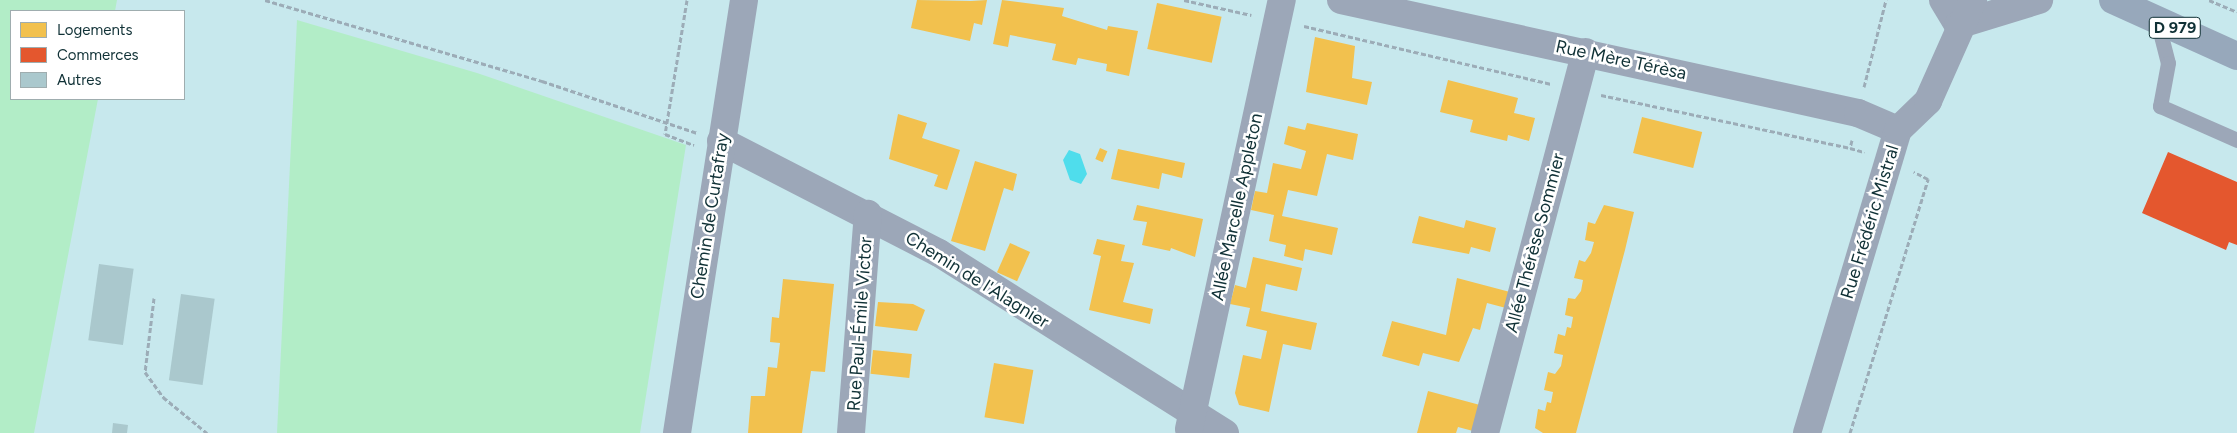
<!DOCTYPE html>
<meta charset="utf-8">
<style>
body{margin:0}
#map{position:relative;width:2237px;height:433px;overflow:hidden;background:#c7e8ed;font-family:Figtree,sans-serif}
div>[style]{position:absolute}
.green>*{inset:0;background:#b2edc7}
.water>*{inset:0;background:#4fddec}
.homes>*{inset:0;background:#f2c14e;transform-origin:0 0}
.shops>*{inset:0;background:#e4572e}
.building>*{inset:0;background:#aac8cd;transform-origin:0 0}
.path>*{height:3px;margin-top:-1.5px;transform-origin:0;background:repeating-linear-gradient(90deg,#9cacb7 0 5px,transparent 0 7.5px)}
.service>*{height:15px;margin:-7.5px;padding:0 7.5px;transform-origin:7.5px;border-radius:7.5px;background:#9ca7b8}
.minor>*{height:28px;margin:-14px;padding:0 14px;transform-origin:14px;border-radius:14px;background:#9ca7b8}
.primary>*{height:28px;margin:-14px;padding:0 14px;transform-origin:14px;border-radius:14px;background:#97a8bb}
span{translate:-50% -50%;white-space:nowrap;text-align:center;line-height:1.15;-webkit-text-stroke:5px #fff;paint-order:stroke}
.shield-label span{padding:1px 4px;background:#fff;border:1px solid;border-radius:4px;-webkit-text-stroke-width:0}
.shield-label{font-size:16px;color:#103136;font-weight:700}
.street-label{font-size:18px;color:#103136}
.legend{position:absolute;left:10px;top:10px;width:175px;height:90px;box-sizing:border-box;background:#fff;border:1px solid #9fadaf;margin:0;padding:6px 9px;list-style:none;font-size:15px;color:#103136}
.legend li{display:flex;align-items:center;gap:10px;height:25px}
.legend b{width:25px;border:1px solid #9fadaf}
</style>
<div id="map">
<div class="green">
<i style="clip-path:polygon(0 0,117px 0,115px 11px,11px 11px,11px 99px,98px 99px,34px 433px,0 433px)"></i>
<i style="clip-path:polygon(297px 20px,477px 73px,686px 145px,640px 433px,277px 433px)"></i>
</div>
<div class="water">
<i style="clip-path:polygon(1069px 150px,1080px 154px,1087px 174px,1081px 184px,1070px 180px,1063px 160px)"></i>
</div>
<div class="homes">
<i style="clip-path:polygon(917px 0,971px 1px,987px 0,982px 25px,974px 23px,970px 41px,911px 28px)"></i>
<i style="clip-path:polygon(1002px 0,1064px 8px,1062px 16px,1107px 30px,1108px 26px,1138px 31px,1129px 76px,1106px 71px,1107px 64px,1078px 58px,1076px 65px,1052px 60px,1056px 44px,1010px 35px,1008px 47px,993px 44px)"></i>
<i style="left:1157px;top:3px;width:66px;height:47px;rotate:12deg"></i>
<i style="clip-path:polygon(1315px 37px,1355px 46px,1352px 78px,1372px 82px,1367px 105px,1306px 92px)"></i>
<i style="clip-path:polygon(1448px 80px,1518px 98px,1514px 113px,1535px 118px,1529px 141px,1508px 135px,1507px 141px,1470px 132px,1473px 120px,1440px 112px)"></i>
<i style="clip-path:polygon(898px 114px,927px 123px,922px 138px,960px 150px,947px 190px,934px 186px,938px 175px,889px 159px)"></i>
<i style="left:1642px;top:117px;width:62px;height:37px;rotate:14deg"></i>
<i style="clip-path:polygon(1307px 123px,1358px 134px,1353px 160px,1327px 154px,1317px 196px,1288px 190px,1282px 216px,1338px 228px,1332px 255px,1305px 249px,1303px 261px,1284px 256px,1286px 245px,1269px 241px,1274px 215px,1251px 210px,1255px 191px,1267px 193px,1273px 163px,1301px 169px,1306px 151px,1284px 144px,1288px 126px,1305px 130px)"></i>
<i style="left:1100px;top:148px;width:8px;height:12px;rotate:23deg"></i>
<i style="clip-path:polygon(1118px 149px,1185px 163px,1182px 178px,1162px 173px,1159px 189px,1111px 179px)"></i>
<i style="clip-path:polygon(975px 161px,1017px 174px,1013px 191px,1004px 188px,985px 251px,951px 241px)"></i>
<i style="clip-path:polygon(1137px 205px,1203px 219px,1195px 257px,1171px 248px,1170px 251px,1142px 245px,1147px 222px,1133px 220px)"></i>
<i style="clip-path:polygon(1604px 205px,1634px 212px,1625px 250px,1576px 433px,1543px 433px,1535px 428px,1538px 409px,1545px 411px,1547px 402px,1551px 403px,1553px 392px,1544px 390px,1548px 372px,1555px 374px,1561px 366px,1563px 355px,1554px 353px,1558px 334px,1565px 336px,1567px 327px,1571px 328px,1573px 317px,1565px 315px,1568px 298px,1575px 299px,1581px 291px,1583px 280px,1574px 278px,1579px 260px,1585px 262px,1591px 253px,1594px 242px,1585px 240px,1588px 222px,1595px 224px)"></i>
<i style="clip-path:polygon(1419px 216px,1464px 228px,1466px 220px,1496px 228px,1490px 252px,1471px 247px,1469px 254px,1412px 243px)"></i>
<i style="clip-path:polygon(1097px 239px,1125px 245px,1121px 261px,1134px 263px,1123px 302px,1153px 309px,1150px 324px,1089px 310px,1101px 256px,1093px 254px)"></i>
<i style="left:1010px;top:243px;width:22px;height:32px;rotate:24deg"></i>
<i style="clip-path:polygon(1253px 257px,1302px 268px,1297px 291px,1266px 284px,1261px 311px,1317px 323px,1311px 350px,1283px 344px,1269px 412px,1239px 405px,1235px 393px,1243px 355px,1261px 359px,1267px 331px,1246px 326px,1250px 308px,1230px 304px,1235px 285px,1246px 288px)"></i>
<i style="clip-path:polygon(1457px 278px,1510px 292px,1506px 308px,1487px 303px,1480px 330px,1473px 328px,1459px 362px,1423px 353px,1419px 366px,1382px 356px,1392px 321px,1446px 335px)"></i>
<i style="clip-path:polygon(783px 279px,834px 284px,825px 372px,811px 371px,802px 433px,748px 433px,751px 396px,765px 396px,768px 367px,777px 368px,780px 343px,770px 342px,772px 317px,779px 318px)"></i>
<i style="clip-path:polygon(878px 302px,913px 304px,925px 310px,917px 331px,875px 326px)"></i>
<i style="left:873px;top:350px;width:39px;height:24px;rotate:6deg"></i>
<i style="left:994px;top:363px;width:40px;height:55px;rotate:10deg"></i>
<i style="clip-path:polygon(1428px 391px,1480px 405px,1473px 431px,1458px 427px,1456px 433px,1417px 433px)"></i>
</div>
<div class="shops">
<i style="clip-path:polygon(2168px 152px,2237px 182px,2237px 245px,2229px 242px,2226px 250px,2142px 213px)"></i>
</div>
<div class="building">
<i style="left:99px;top:264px;width:35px;height:77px;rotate:8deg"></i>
<i style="left:181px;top:294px;width:34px;height:87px;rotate:8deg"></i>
<i style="clip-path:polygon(113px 423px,128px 425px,127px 433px,112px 433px)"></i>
</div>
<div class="path">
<i style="left:265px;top:0;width:289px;rotate:16.3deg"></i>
<i style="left:542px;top:81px;width:163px;rotate:18.5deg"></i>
<i style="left:687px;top:0;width:136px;rotate:99.3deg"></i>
<i style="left:665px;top:134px;width:31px;rotate:21deg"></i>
<i style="left:1184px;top:0;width:69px;rotate:12.6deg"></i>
<i style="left:2209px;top:0;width:30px;rotate:23deg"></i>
<i style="left:1304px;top:26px;width:254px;rotate:13.2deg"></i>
<i style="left:1864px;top:87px;width:90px;rotate:-75.8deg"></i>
<i style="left:1601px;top:95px;width:255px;rotate:12deg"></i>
<i style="left:1852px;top:140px;width:8px;rotate:104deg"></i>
<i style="left:1850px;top:148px;width:15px;rotate:16deg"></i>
<i style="left:154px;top:298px;width:75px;rotate:96.9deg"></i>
<i style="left:145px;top:372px;width:31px;rotate:54deg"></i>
<i style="left:163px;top:397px;width:57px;rotate:39.3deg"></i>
<i style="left:1850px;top:433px;width:266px;rotate:-72.9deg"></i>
<i style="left:1928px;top:179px;width:16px;rotate:-153deg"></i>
</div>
<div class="service">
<i style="left:2157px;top:20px;width:44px;rotate:75.7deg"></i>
<i style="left:2168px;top:63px;width:44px;rotate:100.5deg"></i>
<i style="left:2160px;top:106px;width:84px;rotate:23.8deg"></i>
</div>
<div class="minor">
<i style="left:1341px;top:0;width:529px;rotate:12.33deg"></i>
<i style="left:1858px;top:113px;width:43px;rotate:23deg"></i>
<i style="left:1943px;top:0;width:29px;rotate:59deg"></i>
<i style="left:1958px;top:25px;width:85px;rotate:-17.2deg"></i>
<i style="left:721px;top:141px;width:245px;rotate:27.2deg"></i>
<i style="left:939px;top:253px;width:338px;rotate:32.2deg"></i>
<i style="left:1189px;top:429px;width:439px;rotate:-77.8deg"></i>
<i style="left:677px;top:433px;width:438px;rotate:-81.2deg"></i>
<i style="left:851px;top:433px;width:220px;rotate:-85.6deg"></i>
<i style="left:1485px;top:433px;width:394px;rotate:-75.2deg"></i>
<i style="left:1807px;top:433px;width:316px;rotate:-73.3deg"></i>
<i style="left:1898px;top:130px;width:42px;rotate:-44deg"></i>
<i style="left:1928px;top:101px;width:111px;rotate:-66deg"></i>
</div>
<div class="primary">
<i style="left:2113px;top:0;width:136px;rotate:24.3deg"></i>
</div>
<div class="shield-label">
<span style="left:2175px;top:28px">D 979</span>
</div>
<div class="street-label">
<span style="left:1621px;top:60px;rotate:12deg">Rue Mère Térèsa</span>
<span style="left:1237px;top:207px;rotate:-78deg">Allée Marcelle Appleton</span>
<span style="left:710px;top:216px;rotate:-81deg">Chemin de Curtafray</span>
<span style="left:1870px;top:222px;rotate:-73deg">Rue Frédéric Mistral</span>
<span style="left:1535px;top:243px;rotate:-75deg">Allée Thérèse Sommier</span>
<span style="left:977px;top:280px;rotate:32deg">Chemin de l'Alagnier</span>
<span style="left:860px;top:324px;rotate:-86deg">Rue Paul-Émile Victor</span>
</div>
<ul class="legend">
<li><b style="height:14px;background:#f2c14e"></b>Logements</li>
<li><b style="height:14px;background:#e4572e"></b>Commerces</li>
<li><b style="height:14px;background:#aac8cd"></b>Autres</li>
</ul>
</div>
